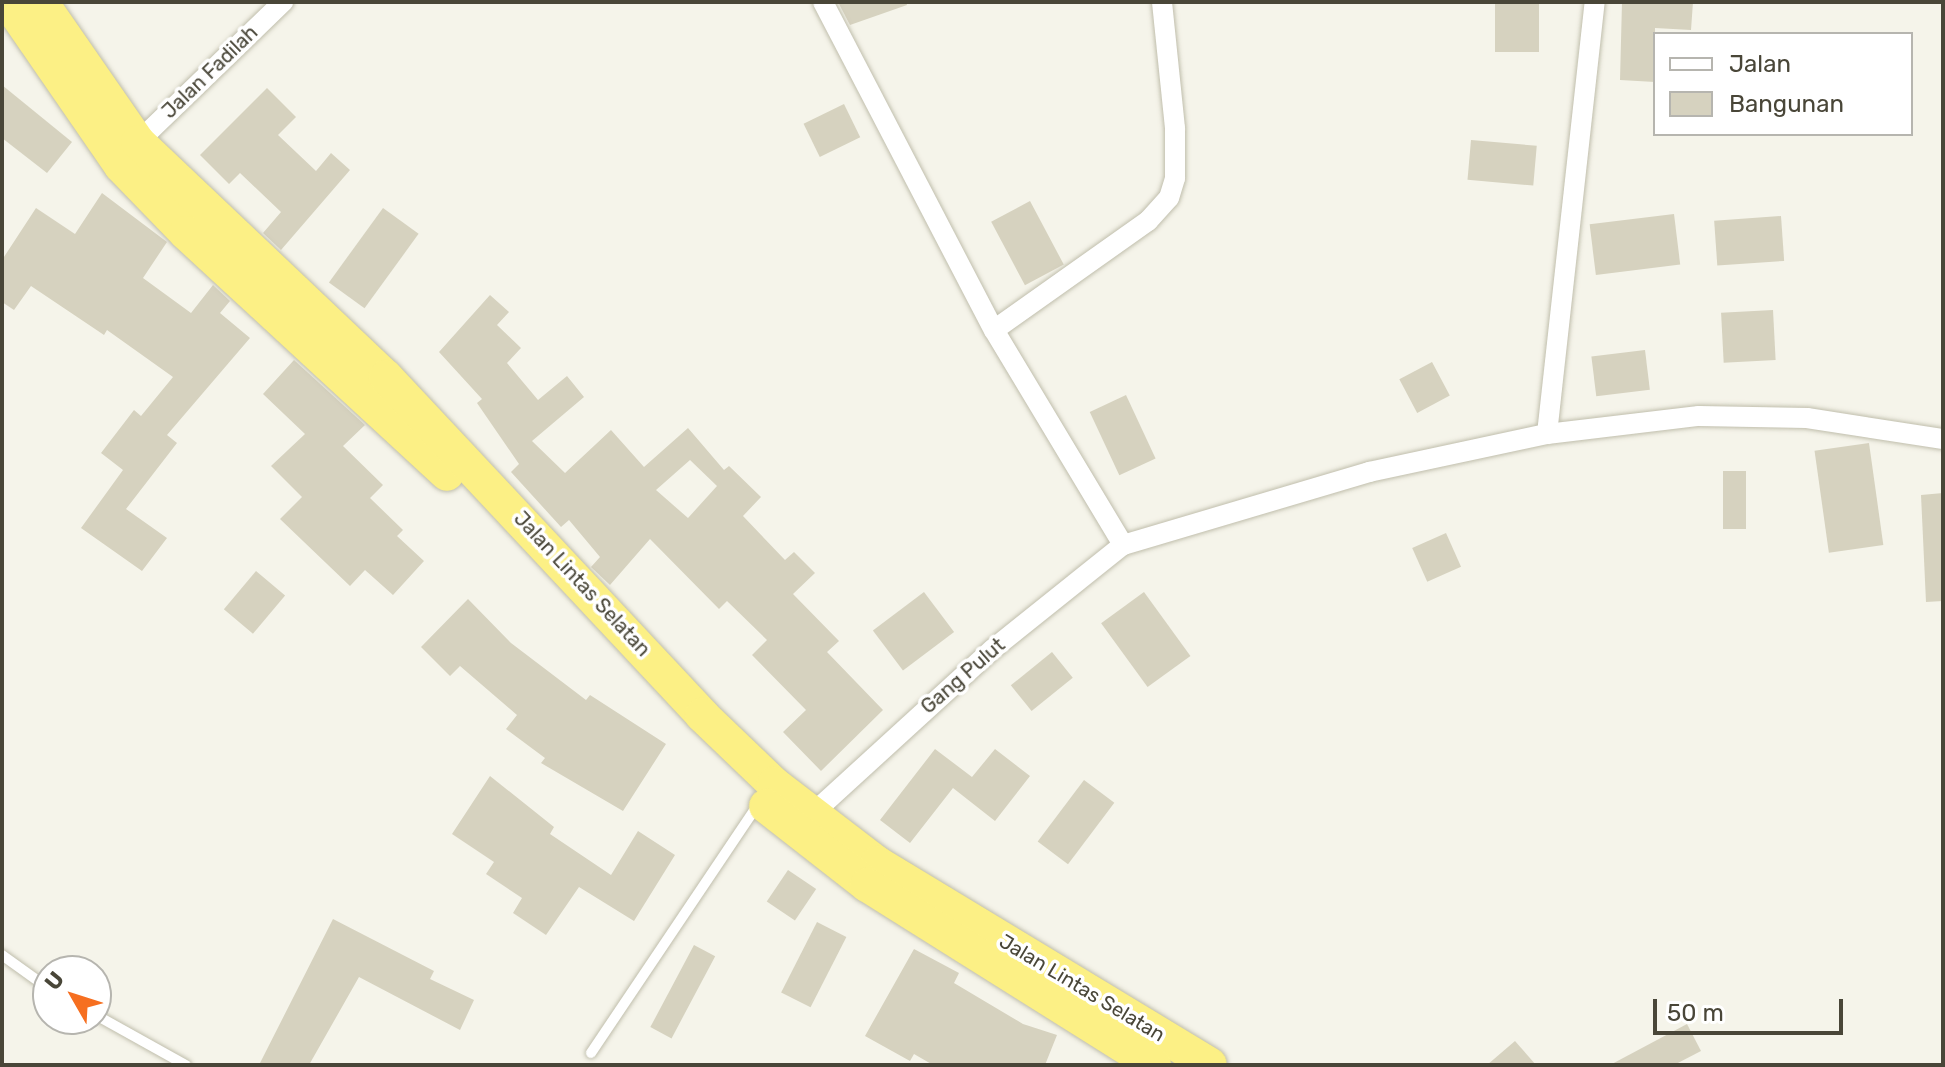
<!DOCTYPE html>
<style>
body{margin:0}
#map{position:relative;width:1945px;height:1067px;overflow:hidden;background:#f5f4ea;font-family:Rubik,sans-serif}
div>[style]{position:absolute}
.building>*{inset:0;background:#d6d2bf;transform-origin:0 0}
.roads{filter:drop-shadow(0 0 2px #c0beac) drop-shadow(0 0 2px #c0beac)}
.service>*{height:10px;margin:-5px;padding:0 5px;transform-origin:5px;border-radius:5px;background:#fff}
.minor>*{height:20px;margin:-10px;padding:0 10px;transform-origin:10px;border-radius:10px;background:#fff}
.trunk>*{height:34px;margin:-17px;padding:0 17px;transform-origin:17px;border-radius:17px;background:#fcf085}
span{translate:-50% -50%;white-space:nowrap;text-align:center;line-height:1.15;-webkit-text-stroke:7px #fff;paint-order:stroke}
.street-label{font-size:20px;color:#494638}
.frame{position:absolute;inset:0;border:4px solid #494638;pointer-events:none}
.legend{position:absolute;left:1653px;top:32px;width:260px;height:104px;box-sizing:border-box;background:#fff;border:2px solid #b6b5af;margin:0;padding:10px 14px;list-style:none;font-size:24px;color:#494638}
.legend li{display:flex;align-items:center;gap:16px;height:40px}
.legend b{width:40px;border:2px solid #b6b5af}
.north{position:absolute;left:32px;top:955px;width:80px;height:80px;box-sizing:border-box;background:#fff;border:2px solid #b6b5af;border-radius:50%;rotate:309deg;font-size:22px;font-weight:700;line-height:32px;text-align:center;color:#494638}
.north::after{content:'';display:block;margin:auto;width:28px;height:36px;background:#f66f20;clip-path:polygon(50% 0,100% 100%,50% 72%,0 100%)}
.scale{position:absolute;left:1653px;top:999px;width:190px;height:36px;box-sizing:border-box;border:4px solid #494638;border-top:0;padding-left:10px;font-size:24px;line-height:28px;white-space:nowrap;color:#494638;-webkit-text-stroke:6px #fff;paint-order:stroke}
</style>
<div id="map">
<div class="building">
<i style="clip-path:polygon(838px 2px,906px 2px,907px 5px,850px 25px)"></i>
<i style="left:1495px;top:2px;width:44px;height:50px"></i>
<i style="clip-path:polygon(1622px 2px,1693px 2px,1691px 30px,1655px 28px,1655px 82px,1620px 80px)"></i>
<i style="clip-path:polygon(2px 85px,72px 142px,47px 173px,2px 138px)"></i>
<i style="clip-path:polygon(267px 88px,296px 117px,278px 135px,316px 171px,331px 153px,350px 170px,281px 250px,263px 233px,281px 212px,240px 173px,229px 184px,200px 155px)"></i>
<i style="left:844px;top:104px;width:37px;height:45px;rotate:64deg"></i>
<i style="left:1471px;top:140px;width:66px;height:40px;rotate:5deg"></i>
<i style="clip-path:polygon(102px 193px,167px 242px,143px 278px,191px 313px,213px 285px,230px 301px,220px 313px,250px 338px,167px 435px,177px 443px,126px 509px,167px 538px,142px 571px,81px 528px,123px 470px,101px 453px,134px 410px,141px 416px,173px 377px,107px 330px,104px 335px,31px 286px,14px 310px,2px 302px,2px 260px,36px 208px,75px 234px)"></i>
<i style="left:1030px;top:201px;width:72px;height:44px;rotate:62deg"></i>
<i style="left:383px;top:208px;width:44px;height:92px;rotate:36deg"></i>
<i style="left:1674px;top:214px;width:51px;height:85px;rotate:83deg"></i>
<i style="left:1781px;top:216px;width:45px;height:67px;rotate:86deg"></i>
<i style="clip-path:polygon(evenodd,490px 295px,509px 312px,497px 325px,521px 348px,507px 363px,538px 400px,567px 376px,584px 397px,532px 441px,565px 473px,611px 430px,644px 467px,688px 428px,724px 470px,729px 466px,761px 497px,743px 516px,785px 560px,794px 552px,815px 573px,793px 594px,839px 641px,827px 652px,883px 710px,821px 771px,783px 732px,806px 710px,752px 655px,767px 640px,727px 601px,719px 609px,650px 539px,610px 585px,591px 567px,600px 557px,569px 520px,561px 527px,511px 472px,519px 464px,477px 403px,482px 399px,439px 352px,490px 295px,690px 460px,717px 486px,688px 518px,656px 490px,690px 460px)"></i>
<i style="left:1773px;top:310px;width:50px;height:52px;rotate:87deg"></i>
<i style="left:1645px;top:350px;width:40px;height:54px;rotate:83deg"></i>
<i style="clip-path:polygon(294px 360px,365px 425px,343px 446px,383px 485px,370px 498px,403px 530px,397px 536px,424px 561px,393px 595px,365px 570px,350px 586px,280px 519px,302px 497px,271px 466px,305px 434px,263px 394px)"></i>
<i style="left:1432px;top:362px;width:38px;height:37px;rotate:62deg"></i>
<i style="left:1126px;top:395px;width:70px;height:40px;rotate:65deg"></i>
<i style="left:1869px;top:443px;width:103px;height:55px;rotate:82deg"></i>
<i style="left:1723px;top:471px;width:23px;height:58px"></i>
<i style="clip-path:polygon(1943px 493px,1943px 601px,1926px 602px,1921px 495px)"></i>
<i style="left:1446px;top:533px;width:37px;height:37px;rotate:66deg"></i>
<i style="left:256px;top:571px;width:38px;height:50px;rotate:40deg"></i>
<i style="left:924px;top:592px;width:50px;height:64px;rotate:53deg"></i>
<i style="left:1144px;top:592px;width:79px;height:53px;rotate:54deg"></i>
<i style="clip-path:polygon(468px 599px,511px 643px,586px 700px,590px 695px,666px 744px,623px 811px,541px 763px,545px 758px,506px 729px,517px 715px,460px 666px,450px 676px,421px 647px)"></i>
<i style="left:1052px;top:652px;width:33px;height:53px;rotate:51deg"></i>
<i style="clip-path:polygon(935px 749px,972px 777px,995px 749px,1030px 776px,995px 821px,953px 788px,910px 843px,880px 820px)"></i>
<i style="clip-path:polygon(490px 776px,554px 827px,550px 834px,611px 875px,638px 831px,675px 855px,634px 921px,579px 887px,546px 935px,513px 913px,522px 898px,486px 874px,494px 862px,452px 834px)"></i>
<i style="left:1084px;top:780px;width:38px;height:77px;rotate:37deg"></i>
<i style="left:788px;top:870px;width:34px;height:38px;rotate:34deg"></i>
<i style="clip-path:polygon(333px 919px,434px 971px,430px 979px,474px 1000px,460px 1030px,359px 977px,309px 1065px,259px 1065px)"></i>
<i style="left:817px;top:922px;width:33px;height:79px;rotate:27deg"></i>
<i style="left:694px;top:945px;width:24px;height:93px;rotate:28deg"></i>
<i style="clip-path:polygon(914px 949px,959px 973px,954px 983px,1023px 1024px,1057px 1035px,1045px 1065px,933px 1065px,914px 1054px,910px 1061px,865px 1036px)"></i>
<i style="clip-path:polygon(1687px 1024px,1701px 1051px,1674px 1065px,1610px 1065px)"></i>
<i style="clip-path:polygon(1515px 1041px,1536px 1065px,1487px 1065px)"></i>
</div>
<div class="roads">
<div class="service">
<i style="left:2px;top:955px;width:57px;rotate:35.7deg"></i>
<i style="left:96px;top:1015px;width:103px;rotate:29.1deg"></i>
<i style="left:591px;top:1053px;width:301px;rotate:-56.1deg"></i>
</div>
<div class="minor">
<i style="left:823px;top:2px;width:370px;rotate:62.5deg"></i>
<i style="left:994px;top:330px;width:251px;rotate:59deg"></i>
<i style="left:138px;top:142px;width:202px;rotate:-44deg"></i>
<i style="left:994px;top:330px;width:189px;rotate:-35.3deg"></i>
<i style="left:1148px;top:221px;width:31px;rotate:-48deg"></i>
<i style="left:1169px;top:198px;width:21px;rotate:-73deg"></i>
<i style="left:1175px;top:178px;width:50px;rotate:-90deg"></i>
<i style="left:1175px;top:128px;width:127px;rotate:-95.9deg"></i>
<i style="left:1547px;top:434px;width:435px;rotate:-83.7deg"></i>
<i style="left:811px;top:815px;width:246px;rotate:-42.4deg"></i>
<i style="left:993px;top:649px;width:166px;rotate:-38.7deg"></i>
<i style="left:1123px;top:545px;width:257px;rotate:-16.5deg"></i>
<i style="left:1369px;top:472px;width:182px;rotate:-12.1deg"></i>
<i style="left:1547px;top:434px;width:153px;rotate:-6.8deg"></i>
<i style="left:1699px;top:416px;width:108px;rotate:1.1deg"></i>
<i style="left:1807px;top:418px;width:138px;rotate:8.8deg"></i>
</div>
<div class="trunk">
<i style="left:8px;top:2px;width:199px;rotate:55.4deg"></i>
<i style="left:121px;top:166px;width:93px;rotate:45.9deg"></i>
<i style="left:186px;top:233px;width:355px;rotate:42.7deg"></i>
<i style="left:41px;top:2px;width:170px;rotate:55.3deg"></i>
<i style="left:138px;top:142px;width:342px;rotate:43.5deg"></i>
<i style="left:386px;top:377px;width:463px;rotate:46.9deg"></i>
<i style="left:702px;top:715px;width:100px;rotate:43.8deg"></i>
<i style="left:774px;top:784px;width:130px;rotate:37.5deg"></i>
<i style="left:877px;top:863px;width:389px;rotate:31.2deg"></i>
<i style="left:766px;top:806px;width:128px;rotate:38deg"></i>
<i style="left:867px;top:885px;width:339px;rotate:32.1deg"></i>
</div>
</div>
<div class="street-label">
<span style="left:210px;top:72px;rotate:-44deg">Jalan Fadilah</span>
<span style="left:582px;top:584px;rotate:47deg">Jalan Lintas Selatan</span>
<span style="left:963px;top:676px;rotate:-41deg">Gang Pulut</span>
<span style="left:1082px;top:988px;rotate:31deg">Jalan Lintas Selatan</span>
</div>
<div class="frame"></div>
<ul class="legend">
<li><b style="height:10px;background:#fff"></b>Jalan</li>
<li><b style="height:22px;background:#d6d2bf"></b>Bangunan</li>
</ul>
<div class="north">U</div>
<div class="scale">50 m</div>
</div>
